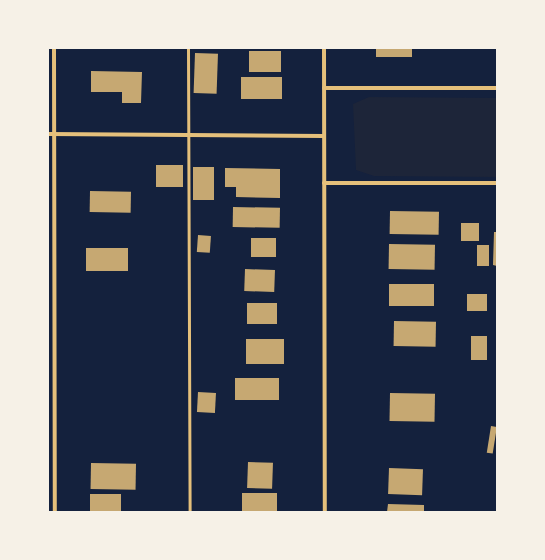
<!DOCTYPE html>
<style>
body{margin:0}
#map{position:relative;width:545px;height:560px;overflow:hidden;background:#14213d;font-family:Rubik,sans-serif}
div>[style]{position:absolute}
.green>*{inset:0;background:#1d2539}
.building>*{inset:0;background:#c6a872;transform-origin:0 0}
.service>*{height:3px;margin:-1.5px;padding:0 1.5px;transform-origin:1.5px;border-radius:1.5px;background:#e5c07b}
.minor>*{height:4px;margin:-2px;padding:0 2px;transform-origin:2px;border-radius:2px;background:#e5c07b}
span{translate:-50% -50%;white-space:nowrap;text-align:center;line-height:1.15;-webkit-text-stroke:4px #f6f1e7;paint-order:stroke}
.frame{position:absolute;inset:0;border:49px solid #f6f1e7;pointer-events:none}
</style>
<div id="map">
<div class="green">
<i style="clip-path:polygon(369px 97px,497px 98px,497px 177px,374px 176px,356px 170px,353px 104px)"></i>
</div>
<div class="building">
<i style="left:376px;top:48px;width:36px;height:9px"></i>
<i style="left:249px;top:51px;width:32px;height:21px"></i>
<i style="left:195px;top:53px;width:23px;height:40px;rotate:2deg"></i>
<i style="clip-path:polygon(91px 71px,142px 72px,141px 103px,122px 103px,122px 92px,91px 92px)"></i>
<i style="left:241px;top:77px;width:41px;height:22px"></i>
<i style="left:156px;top:165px;width:27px;height:22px"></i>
<i style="left:193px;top:167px;width:21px;height:33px"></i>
<i style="clip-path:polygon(225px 168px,280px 169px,280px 198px,236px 197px,236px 187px,225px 187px)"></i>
<i style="left:90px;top:191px;width:41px;height:21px;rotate:1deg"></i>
<i style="left:233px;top:207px;width:47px;height:20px;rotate:1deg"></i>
<i style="left:390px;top:211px;width:49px;height:23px;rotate:1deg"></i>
<i style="left:461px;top:223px;width:18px;height:18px"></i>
<i style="clip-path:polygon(494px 232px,497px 232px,497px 266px,493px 265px)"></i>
<i style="left:198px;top:235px;width:13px;height:17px;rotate:4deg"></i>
<i style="left:251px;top:238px;width:25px;height:19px"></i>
<i style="left:389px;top:244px;width:46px;height:25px;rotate:1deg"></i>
<i style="left:477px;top:245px;width:12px;height:21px"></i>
<i style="left:86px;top:248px;width:42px;height:23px"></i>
<i style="left:245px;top:269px;width:30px;height:22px;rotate:2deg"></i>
<i style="left:389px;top:284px;width:45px;height:22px"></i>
<i style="left:467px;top:294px;width:20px;height:17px"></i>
<i style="left:247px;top:303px;width:30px;height:21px"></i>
<i style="left:394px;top:321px;width:42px;height:25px;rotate:1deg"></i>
<i style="left:471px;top:336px;width:16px;height:24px"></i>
<i style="left:246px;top:339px;width:38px;height:25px"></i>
<i style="left:235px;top:378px;width:44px;height:22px"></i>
<i style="left:198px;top:392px;width:18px;height:20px;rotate:3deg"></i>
<i style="left:390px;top:393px;width:45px;height:28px;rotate:1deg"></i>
<i style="left:491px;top:426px;width:6px;height:27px;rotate:9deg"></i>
<i style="left:248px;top:462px;width:25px;height:26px;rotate:2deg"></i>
<i style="left:91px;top:463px;width:45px;height:26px;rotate:1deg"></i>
<i style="left:389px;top:468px;width:34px;height:26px;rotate:2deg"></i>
<i style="left:242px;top:493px;width:35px;height:19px"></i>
<i style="left:90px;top:494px;width:31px;height:18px"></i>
<i style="clip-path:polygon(388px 504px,424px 505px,424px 512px,387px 512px)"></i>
</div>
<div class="service">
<i style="left:188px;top:48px;width:464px;rotate:89.8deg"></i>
</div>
<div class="minor">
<i style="left:54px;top:48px;width:464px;rotate:89.9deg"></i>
<i style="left:324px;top:48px;width:464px;rotate:89.9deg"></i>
<i style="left:324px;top:88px;width:173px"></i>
<i style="left:48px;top:134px;width:276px;rotate:0.4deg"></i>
<i style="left:324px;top:183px;width:173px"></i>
</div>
<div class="frame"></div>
</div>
